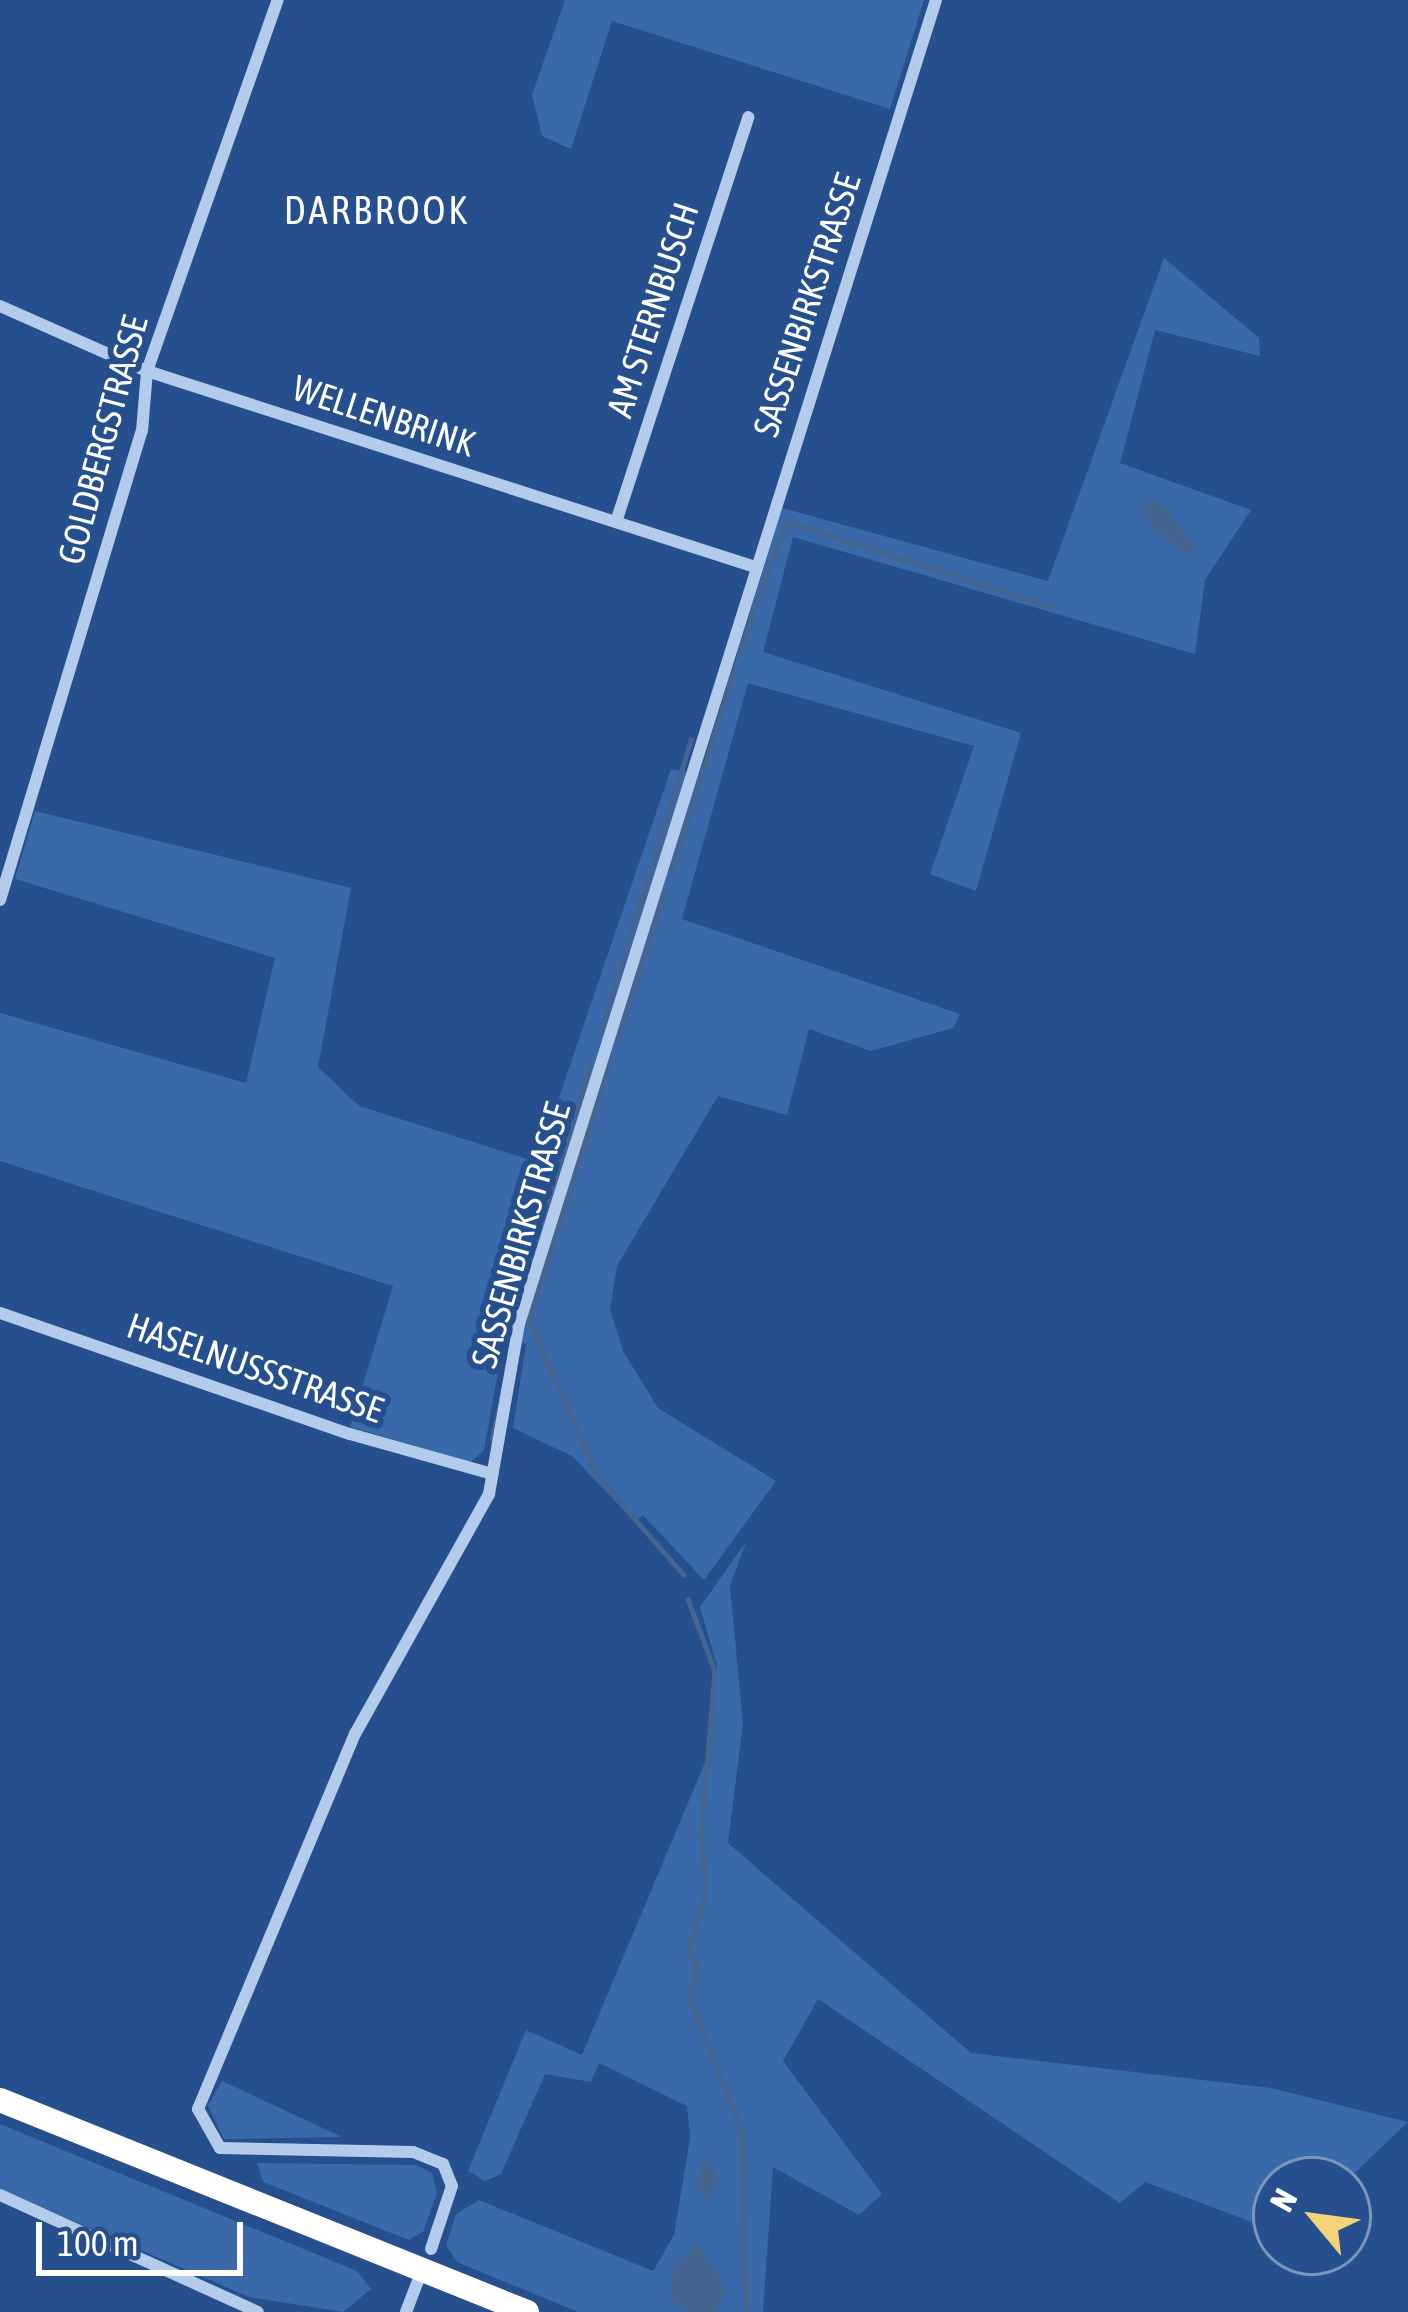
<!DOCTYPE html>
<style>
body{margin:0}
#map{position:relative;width:1408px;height:2312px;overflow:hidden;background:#25508d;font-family:"Asap Condensed",sans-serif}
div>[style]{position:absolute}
.green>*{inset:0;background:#3969a9}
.water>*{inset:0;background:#456490}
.stream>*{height:4.5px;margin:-2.25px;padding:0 2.25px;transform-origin:2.25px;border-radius:2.25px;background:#456490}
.street>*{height:12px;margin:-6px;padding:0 6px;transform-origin:6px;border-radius:6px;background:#b4cceb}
.highway>*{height:24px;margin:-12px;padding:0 12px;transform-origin:12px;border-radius:12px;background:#fff}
span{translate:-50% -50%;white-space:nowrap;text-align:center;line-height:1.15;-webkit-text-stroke:12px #25508d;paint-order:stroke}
.street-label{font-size:36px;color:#fff}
.neighbourhood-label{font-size:39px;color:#fff;letter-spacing:3px}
.north{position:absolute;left:1252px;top:2156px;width:120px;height:120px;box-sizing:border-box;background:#25508d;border:3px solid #7c96bb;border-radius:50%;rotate:299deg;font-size:33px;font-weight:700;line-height:48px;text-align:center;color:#fff}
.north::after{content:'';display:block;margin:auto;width:42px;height:54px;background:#f4d378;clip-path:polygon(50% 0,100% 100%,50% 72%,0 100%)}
.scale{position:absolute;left:36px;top:2222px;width:207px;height:54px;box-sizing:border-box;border:6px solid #fff;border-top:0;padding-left:15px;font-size:36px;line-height:42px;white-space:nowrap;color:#fff;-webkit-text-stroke:9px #25508d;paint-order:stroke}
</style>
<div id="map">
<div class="green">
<i style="clip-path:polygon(565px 0,924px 0,890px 109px,612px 21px,571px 149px,542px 136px,532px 95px)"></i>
<i style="clip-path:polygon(1164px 258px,1259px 338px,1260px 356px,1155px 330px,1120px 463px,1251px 510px,1205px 580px,1195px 654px,793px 537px,763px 652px,1021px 733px,976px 891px,930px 874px,974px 746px,748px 683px,682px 919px,960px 1014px,953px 1028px,871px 1051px,809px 1029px,787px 1115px,718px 1096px,617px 1266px,610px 1309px,623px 1351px,658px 1408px,776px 1481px,704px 1580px,643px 1515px,635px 1522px,572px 1456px,513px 1428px,526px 1344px,504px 1338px,484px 1450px,471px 1462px,350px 1427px,393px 1286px,0 1161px,0 1013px,246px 1083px,275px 958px,15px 879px,35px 811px,351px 888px,318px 1067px,359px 1106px,537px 1162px,671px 769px,701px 774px,782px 508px,1048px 581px)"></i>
<i style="clip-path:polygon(746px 1542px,730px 1586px,743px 1724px,728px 1843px,971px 2053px,1271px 2088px,1408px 2122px,1347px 2180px,1276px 2180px,1276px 2231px,1145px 2182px,1120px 2203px,818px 1999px,783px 2061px,882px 2194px,859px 2215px,773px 2167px,763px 2312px,578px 2312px,457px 2262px,446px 2245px,456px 2214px,479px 2200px,653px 2271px,674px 2235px,690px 2138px,687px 2106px,599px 2063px,591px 2082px,545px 2074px,501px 2174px,485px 2181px,468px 2171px,526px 2030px,582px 2055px,706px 1760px,717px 1666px,700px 1607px)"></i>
<i style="clip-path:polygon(222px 2081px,342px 2137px,224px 2139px,208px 2106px)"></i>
<i style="clip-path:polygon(0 2124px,357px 2271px,371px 2289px,343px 2312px,249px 2297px,0 2189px)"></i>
<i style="clip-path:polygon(257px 2163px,416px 2165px,432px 2173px,437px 2193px,423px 2232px,409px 2240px,263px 2182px)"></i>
</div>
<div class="water">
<i style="clip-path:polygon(1151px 499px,1165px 506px,1197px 549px,1186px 553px,1154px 530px,1141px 510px)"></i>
<i style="clip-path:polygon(706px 2154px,719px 2178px,707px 2199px,695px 2186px)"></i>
<i style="clip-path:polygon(697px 2243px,726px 2289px,717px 2312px,687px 2312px,670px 2297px,674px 2267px)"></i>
</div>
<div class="stream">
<i style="left:739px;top:652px;width:139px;rotate:-70.3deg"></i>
<i style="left:786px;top:521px;width:282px;rotate:18deg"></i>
<i style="left:671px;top:873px;width:214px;rotate:-72.8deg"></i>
<i style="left:601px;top:1030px;width:304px;rotate:-72.8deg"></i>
<i style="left:616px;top:1042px;width:157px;rotate:-72.1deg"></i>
<i style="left:609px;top:1066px;width:265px;rotate:107.5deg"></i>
<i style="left:529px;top:1319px;width:172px;rotate:66.4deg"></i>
<i style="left:598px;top:1477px;width:130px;rotate:48.7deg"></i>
<i style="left:536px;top:1244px;width:185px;rotate:-73deg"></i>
<i style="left:492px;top:1439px;width:182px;rotate:-77.6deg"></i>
<i style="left:688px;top:1599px;width:77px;rotate:69.4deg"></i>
<i style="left:715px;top:1671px;width:166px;rotate:94.8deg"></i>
<i style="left:701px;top:1836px;width:54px;rotate:83.7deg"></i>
<i style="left:707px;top:1890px;width:67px;rotate:106.5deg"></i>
<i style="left:688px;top:1954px;width:11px;rotate:41deg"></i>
<i style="left:696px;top:1961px;width:41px;rotate:97deg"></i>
<i style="left:691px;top:2002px;width:136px;rotate:68.4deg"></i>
<i style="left:741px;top:2128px;width:184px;rotate:88.1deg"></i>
</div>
<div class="street">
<i style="left:0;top:306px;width:161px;rotate:23.9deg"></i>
<i style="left:147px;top:371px;width:639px;rotate:17.87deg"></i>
<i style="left:616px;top:522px;width:426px;rotate:-71.9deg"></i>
<i style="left:0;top:900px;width:490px;rotate:-73.2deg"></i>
<i style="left:142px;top:431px;width:60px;rotate:-85.2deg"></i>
<i style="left:147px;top:371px;width:393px;rotate:-70.6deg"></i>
<i style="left:0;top:1313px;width:370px;rotate:19.1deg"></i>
<i style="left:350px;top:1434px;width:148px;rotate:15.7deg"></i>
<i style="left:0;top:2195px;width:283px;rotate:24.4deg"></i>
<i style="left:431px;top:2249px;width:66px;rotate:-71.6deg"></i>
<i style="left:452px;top:2186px;width:24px;rotate:-112deg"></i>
<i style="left:443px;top:2164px;width:32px;rotate:-158deg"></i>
<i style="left:413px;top:2152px;width:193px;rotate:-178.8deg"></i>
<i style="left:220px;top:2148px;width:45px;rotate:-119.4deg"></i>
<i style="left:198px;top:2109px;width:407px;rotate:-67.3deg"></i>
<i style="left:355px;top:1734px;width:275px;rotate:-60.8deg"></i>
<i style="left:489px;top:1494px;width:173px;rotate:-80deg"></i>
<i style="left:519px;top:1324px;width:1388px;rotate:-72.52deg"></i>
<i style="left:406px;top:2312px;width:36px;rotate:-69deg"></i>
</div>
<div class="highway">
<i style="left:0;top:2100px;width:568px;rotate:21.91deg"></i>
</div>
<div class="street-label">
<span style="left:807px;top:305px;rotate:-72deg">SASSENBIRKSTRASSE</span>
<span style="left:653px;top:310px;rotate:-72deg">AM STERNBUSCH</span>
<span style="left:384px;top:416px;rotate:18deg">WELLENBRINK</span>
<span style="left:103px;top:440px;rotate:-75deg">GOLDBERGSTRASSE</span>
<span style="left:521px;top:1235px;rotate:-74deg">SASSENBIRKSTRASSE</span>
<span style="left:255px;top:1368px;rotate:19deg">HASELNUSSSTRASSE</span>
</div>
<div class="neighbourhood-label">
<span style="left:377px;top:210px">DARBROOK</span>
</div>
<div class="north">N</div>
<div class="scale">100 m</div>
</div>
